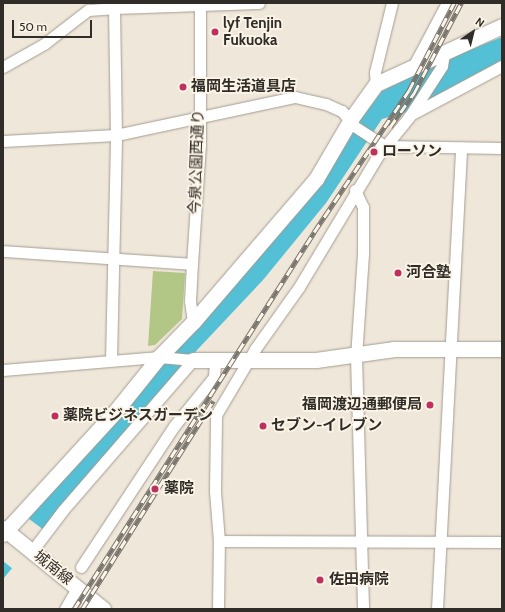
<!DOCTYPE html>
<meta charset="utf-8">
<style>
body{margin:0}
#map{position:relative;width:505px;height:612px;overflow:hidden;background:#efe7da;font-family:Cabin,"Noto Sans JP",sans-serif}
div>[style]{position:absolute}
.green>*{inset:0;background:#b2c685}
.water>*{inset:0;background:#53c0d6}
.pier>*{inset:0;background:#efe7da}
.roads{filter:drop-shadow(0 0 1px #a49c90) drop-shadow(0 0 1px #a49c90)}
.street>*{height:11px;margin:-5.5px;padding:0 5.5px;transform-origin:5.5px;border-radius:5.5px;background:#fff}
.secondary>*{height:15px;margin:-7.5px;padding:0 7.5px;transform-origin:7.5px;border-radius:7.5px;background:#fff}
.rail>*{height:4.5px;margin-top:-2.25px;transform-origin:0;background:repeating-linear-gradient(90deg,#fcf4e7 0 9px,#7a756d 0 18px);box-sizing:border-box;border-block:1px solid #7a756d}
.dots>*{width:11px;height:11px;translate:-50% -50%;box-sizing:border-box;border:2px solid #fcf4e7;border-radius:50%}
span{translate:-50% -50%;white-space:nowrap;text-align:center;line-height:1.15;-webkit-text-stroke:3.5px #fcf4e7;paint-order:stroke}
.poi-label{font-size:15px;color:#302d28;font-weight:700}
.left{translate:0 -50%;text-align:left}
.right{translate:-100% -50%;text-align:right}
.street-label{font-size:15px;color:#302d28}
.frame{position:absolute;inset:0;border:4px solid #302d28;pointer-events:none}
.north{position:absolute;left:453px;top:12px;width:40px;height:40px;-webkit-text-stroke:3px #fcf4e7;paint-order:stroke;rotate:35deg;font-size:11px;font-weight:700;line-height:16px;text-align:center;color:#302d28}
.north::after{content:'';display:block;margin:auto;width:14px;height:18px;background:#302d28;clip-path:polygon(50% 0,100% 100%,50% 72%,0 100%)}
.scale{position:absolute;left:12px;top:20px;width:80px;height:18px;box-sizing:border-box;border:2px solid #302d28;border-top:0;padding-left:5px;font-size:12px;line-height:14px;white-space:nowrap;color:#302d28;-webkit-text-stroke:3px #fcf4e7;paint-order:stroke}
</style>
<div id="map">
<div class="green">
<i style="clip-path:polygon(153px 271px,185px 273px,182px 319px,155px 345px,148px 346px)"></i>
</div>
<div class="water">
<i style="clip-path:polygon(502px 37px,502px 60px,404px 113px,382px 119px,326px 203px,263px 280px,182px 366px,3px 579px,3px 543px,161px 364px,204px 322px,382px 91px,450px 58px)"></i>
</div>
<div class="pier">
<i style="clip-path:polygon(25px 516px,44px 530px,13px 569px,3px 561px,3px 542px)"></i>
</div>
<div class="roads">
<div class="street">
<i style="left:414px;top:65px;width:70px;rotate:-62deg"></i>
<i style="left:3px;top:67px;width:47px;rotate:-29.3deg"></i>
<i style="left:44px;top:44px;width:56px;rotate:-37.7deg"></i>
<i style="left:88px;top:10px;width:26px;rotate:-4deg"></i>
<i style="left:376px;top:84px;width:12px;rotate:-95deg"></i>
<i style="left:375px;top:72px;width:71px;rotate:-76.2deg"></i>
<i style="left:412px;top:114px;width:102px;rotate:-28.1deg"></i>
<i style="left:3px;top:141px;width:113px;rotate:-3deg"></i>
<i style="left:116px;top:135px;width:183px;rotate:-12deg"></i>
<i style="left:295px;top:97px;width:32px;rotate:13deg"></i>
<i style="left:326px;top:104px;width:17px;rotate:24deg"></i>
<i style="left:342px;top:111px;width:19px;rotate:51deg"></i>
<i style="left:354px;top:126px;width:37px;rotate:33deg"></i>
<i style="left:385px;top:146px;width:117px;rotate:1deg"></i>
<i style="left:355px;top:190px;width:19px;rotate:65deg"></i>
<i style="left:363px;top:207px;width:47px;rotate:90deg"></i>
<i style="left:363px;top:254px;width:102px;rotate:93.9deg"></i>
<i style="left:356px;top:356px;width:253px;rotate:88.4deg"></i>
<i style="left:3px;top:251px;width:189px;rotate:3.9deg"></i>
<i style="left:193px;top:322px;width:21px;rotate:-98deg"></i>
<i style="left:190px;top:301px;width:37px;rotate:-87deg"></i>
<i style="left:192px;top:264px;width:120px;rotate:-86.2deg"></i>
<i style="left:200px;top:144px;width:141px;rotate:-90deg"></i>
<i style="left:111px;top:360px;width:225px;rotate:-88.7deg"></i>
<i style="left:116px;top:135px;width:127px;rotate:-90.9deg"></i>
<i style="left:114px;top:8px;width:145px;rotate:-2deg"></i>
<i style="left:3px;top:370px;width:157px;rotate:-4.8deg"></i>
<i style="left:159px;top:357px;width:34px;rotate:5deg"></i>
<i style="left:219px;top:541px;width:283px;rotate:0.2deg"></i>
<i style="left:32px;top:551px;width:51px;rotate:-52.9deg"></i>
<i style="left:63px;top:510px;width:198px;rotate:-49.1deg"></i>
<i style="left:81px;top:567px;width:169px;rotate:-56.6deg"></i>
<i style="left:174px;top:426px;width:63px;rotate:-50.8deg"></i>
<i style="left:214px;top:377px;width:16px;rotate:-86deg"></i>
<i style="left:65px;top:609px;width:24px;rotate:-60deg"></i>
<i style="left:84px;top:609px;width:12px;rotate:-59deg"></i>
<i style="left:218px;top:609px;width:68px;rotate:-89.2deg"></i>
<i style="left:219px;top:541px;width:50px;rotate:-94.6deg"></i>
<i style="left:215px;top:491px;width:76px;rotate:-89.2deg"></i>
<i style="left:216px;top:415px;width:77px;rotate:-59.4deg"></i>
<i style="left:255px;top:349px;width:76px;rotate:-54.6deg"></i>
<i style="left:299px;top:287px;width:155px;rotate:-59deg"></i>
<i style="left:379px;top:154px;width:48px;rotate:-51deg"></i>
<i style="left:409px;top:117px;width:61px;rotate:-57.1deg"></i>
<i style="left:442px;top:66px;width:12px;rotate:-81deg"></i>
<i style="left:437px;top:609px;width:462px;rotate:-87deg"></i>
</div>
<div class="secondary">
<i style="left:193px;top:360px;width:123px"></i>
<i style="left:316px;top:360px;width:79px;rotate:-8deg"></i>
<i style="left:394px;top:349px;width:108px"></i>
<i style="left:3px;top:528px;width:129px;rotate:39deg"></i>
<i style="left:3px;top:534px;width:164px;rotate:-47.5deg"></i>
<i style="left:114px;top:413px;width:72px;rotate:-51.2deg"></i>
<i style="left:159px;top:357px;width:49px;rotate:-45.8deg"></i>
<i style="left:193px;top:322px;width:189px;rotate:-49.3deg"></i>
<i style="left:316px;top:179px;width:69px;rotate:-59.7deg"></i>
<i style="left:351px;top:119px;width:43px;rotate:-54.5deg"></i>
<i style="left:376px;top:84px;width:139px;rotate:-24.7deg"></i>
</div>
</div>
<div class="rail">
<i style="left:390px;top:127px;width:42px;rotate:-54.8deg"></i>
<i style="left:414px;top:93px;width:102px;rotate:-62.4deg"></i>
<i style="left:74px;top:609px;width:447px;rotate:-57.5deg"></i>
<i style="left:314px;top:232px;width:171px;rotate:-56.2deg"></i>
<i style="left:409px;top:90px;width:98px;rotate:-62.7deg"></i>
<i style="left:82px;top:609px;width:246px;rotate:-57.8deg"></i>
</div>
<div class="dots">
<i style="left:215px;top:32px;background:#bf305f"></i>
<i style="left:183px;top:87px;background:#bf305f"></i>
<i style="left:374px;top:152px;background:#bf305f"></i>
<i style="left:398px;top:273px;background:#bf305f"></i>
<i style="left:430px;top:405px;background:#bf305f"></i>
<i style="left:55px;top:416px;background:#bf305f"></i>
<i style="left:263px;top:426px;background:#bf305f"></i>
<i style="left:155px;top:489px;background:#bf305f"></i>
<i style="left:320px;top:580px;background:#bf305f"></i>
</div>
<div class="poi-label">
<span class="left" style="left:223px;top:32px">lyf Tenjin<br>Fukuoka</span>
<span class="left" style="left:191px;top:87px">福岡生活道具店</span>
<span class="left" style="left:382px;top:152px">ローソン</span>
<span class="left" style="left:406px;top:273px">河合塾</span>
<span class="right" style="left:422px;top:405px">福岡渡辺通郵便局</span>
<span class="left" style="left:63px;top:416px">薬院ビジネスガーデン</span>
<span class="left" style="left:271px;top:426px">セブン-イレブン</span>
<span class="left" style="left:164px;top:489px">薬院</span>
<span class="left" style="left:329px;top:580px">佐田病院</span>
</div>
<div class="street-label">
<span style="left:197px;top:162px;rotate:-88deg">今泉公園西通り</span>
<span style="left:53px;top:568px;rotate:39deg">城南線</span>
</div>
<div class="frame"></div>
<div class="north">N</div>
<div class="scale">50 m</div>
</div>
